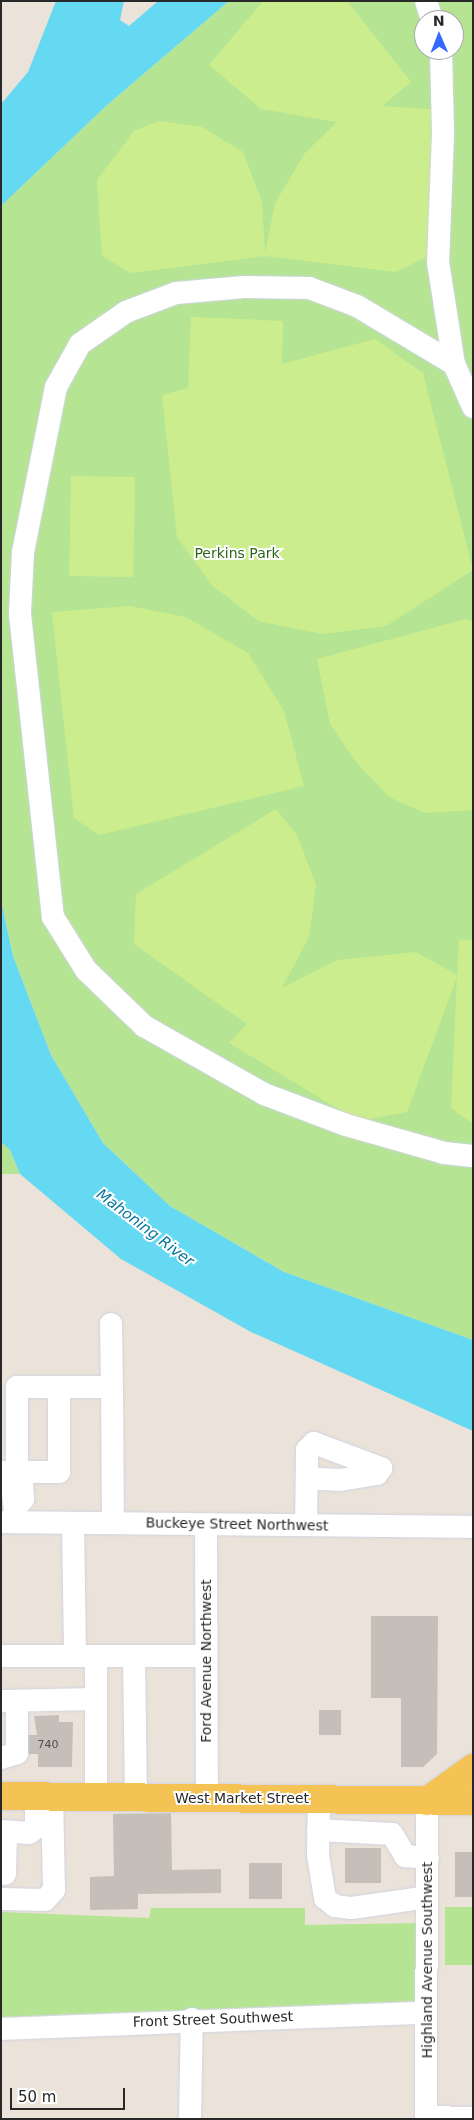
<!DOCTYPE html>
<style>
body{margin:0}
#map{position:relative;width:474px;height:2120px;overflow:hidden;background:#ebe2d9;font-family:"DejaVu Sans",sans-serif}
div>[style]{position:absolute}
.green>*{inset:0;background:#b5e592;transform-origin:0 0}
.pitch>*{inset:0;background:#cced8d;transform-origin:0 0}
.water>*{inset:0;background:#66d9f2}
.building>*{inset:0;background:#c6bfb9;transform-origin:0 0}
.roads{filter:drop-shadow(0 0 1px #ced3e2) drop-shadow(0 0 1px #ced3e2)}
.minor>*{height:22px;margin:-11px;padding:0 11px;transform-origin:11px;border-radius:11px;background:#fff}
.major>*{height:28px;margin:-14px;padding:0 14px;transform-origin:14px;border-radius:14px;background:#f5c254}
span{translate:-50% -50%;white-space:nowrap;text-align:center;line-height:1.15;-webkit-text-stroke:4px #fff;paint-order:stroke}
.number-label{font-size:11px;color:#504e4c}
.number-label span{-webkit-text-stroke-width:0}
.park-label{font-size:14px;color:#2e6617}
.street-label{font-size:14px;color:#282828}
.water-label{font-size:15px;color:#08759c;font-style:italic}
.frame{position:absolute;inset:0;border:2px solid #282828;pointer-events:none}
.north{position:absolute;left:414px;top:10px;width:50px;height:50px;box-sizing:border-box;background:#fff;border:1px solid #a9a9a9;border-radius:50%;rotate:359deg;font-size:14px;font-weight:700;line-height:20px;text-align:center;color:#282828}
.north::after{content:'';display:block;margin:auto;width:18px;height:22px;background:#3269ff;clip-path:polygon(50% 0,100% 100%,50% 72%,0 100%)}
.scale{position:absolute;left:10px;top:2088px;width:115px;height:22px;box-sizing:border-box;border:2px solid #282828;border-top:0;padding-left:6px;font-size:15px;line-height:18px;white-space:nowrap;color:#282828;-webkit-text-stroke:4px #fff;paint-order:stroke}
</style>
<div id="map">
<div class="green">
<i style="clip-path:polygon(evenodd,229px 1px,473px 1px,473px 1340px,284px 1272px,170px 1206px,103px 1143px,51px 1055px,13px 956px,1px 900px,1px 206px,106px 106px,229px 1px,424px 20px,454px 20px,454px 50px,424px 50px,424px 20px)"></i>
<i style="clip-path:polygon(1px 1142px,10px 1150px,20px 1174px,1px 1174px)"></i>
<i style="left:473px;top:1907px;width:58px;height:28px;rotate:90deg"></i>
<i style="clip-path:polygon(151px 1908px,305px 1908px,305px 1925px,416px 1923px,415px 2001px,1px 2017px,1px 1912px,149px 1918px)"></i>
</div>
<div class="pitch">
<i style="clip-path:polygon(263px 1px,347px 1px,411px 82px,382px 106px,441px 110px,438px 251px,396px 272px,265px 256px,131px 273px,102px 256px,97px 180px,134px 131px,159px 121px,202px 127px,243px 152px,262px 202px,265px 253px,275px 203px,305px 153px,337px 122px,261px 109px,209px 65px)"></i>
<i style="clip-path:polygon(191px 317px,283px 321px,282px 364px,375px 339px,423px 373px,473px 570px,386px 626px,322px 634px,258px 621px,212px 585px,177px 537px,162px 395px,188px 388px)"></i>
<i style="left:71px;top:476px;width:64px;height:100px;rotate:1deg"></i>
<i style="clip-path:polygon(129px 606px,186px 617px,248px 653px,284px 711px,304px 786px,99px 835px,74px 818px,52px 612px)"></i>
<i style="clip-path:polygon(466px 619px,473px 622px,473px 810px,425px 813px,389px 797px,356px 762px,330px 724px,317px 659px)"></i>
<i style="clip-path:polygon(276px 809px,297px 835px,316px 885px,309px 937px,282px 988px,337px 960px,416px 952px,457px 975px,459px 939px,473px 941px,473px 1124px,451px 1108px,457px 977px,407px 1112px,358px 1121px,229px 1043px,247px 1024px,134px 944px,136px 894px)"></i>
</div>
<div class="water">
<i style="clip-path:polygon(56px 1px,124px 1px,120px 20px,129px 26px,158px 1px,229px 1px,106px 106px,1px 206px,1px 104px,28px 72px)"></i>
<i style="clip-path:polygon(1px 900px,13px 956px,51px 1055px,103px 1143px,170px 1206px,284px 1272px,473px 1340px,473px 1431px,251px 1332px,121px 1259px,20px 1174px,10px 1150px,1px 1142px)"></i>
</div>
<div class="building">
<i style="clip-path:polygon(371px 1616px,438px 1616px,437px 1754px,423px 1767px,401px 1767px,401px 1698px,371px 1698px)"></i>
<i style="left:319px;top:1710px;width:22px;height:25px"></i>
<i style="clip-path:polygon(59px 1715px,59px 1722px,73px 1722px,72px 1767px,38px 1767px,38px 1754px,23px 1754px,23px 1735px,37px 1735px,34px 1716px)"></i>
<i style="clip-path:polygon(171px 1813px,172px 1870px,221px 1869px,221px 1893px,138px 1894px,138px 1909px,90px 1910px,90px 1877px,114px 1876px,113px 1814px)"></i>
<i style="left:345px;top:1848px;width:36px;height:35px"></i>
<i style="left:455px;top:1852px;width:18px;height:45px"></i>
<i style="left:249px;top:1863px;width:33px;height:36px"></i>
</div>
<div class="roads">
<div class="minor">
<i style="left:426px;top:1px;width:20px;rotate:72deg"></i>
<i style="left:441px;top:50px;width:84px;rotate:88.6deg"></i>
<i style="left:443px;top:134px;width:128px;rotate:92.2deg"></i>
<i style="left:438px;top:262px;width:103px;rotate:81.1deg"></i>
<i style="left:473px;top:407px;width:47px;rotate:-113.8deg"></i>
<i style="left:454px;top:364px;width:113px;rotate:-149.1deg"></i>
<i style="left:357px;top:306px;width:51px;rotate:-159.4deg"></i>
<i style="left:309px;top:288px;width:65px;rotate:-179.1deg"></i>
<i style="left:244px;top:287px;width:68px;rotate:175deg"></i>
<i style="left:176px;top:293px;width:53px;rotate:159.2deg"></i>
<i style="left:126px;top:312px;width:56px;rotate:145.2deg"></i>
<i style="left:80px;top:344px;width:49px;rotate:119.2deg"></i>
<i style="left:56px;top:387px;width:168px;rotate:101.3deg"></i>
<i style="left:23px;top:552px;width:62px;rotate:92.8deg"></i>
<i style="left:20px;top:614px;width:305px;rotate:83.8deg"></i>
<i style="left:53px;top:917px;width:62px;rotate:58.1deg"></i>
<i style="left:86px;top:970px;width:81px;rotate:44deg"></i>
<i style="left:144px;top:1026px;width:138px;rotate:29.5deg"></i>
<i style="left:264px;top:1094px;width:88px;rotate:20.7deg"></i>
<i style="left:346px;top:1125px;width:102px;rotate:15.9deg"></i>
<i style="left:444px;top:1153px;width:29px;rotate:6deg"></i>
<i style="left:112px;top:1387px;width:136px;rotate:89.6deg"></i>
<i style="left:1px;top:1472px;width:58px"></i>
<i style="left:59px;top:1472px;width:85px;rotate:-90deg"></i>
<i style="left:17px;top:1478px;width:91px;rotate:-90deg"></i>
<i style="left:17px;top:1387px;width:95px"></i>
<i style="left:112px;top:1387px;width:63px;rotate:-90.9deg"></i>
<i style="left:1px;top:1522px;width:472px;rotate:0.6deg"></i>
<i style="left:16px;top:1522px;width:38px;rotate:-96deg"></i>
<i style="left:12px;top:1484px;width:8px;rotate:-50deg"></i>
<i style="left:17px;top:1478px;width:7px;rotate:45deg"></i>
<i style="left:22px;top:1483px;width:16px;rotate:86deg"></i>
<i style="left:23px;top:1499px;width:9px;rotate:131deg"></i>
<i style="left:73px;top:1523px;width:133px;rotate:89.1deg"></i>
<i style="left:206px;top:1524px;width:274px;rotate:89.8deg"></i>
<i style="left:306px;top:1525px;width:75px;rotate:-89.2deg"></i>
<i style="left:307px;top:1450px;width:10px;rotate:-45deg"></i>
<i style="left:314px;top:1443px;width:72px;rotate:20.5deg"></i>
<i style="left:381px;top:1468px;width:7px;rotate:124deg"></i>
<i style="left:377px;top:1474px;width:37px;rotate:171deg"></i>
<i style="left:340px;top:1480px;width:33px;rotate:-177deg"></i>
<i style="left:1px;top:1656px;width:204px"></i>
<i style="left:134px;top:1656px;width:141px;rotate:89.2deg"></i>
<i style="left:1px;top:1701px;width:94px;rotate:-1.2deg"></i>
<i style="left:1px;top:1758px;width:17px;rotate:-17deg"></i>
<i style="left:17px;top:1753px;width:52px;rotate:-90deg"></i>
<i style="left:96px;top:1796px;width:140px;rotate:-90deg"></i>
<i style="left:319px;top:1798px;width:57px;rotate:91deg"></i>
<i style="left:318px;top:1855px;width:44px;rotate:80.8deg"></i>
<i style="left:325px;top:1898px;width:13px;rotate:39deg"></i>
<i style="left:335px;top:1906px;width:17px;rotate:7deg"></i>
<i style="left:352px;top:1908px;width:76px;rotate:-8.3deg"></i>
<i style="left:318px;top:1830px;width:74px;rotate:3.1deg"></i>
<i style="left:392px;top:1834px;width:26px;rotate:59deg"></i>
<i style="left:405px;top:1856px;width:23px;rotate:5deg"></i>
<i style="left:1px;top:1831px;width:28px;rotate:4deg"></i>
<i style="left:29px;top:1833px;width:9px;rotate:-36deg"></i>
<i style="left:36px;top:1828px;width:32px;rotate:-90deg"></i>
<i style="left:5px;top:1874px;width:42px;rotate:-88.6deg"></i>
<i style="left:1px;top:1899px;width:44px;rotate:1.3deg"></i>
<i style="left:45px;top:1900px;width:13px;rotate:-48deg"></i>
<i style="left:54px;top:1890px;width:94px;rotate:-91.2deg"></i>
<i style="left:1px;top:2029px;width:425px;rotate:-2.2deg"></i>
<i style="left:426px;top:2117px;width:47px;rotate:1.2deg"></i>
<i style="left:190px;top:2119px;width:100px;rotate:-88.9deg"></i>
<i style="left:426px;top:2119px;width:318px;rotate:-89.8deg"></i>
</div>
<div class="major">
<i style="left:1px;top:1796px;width:472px;rotate:0.6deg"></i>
<i style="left:427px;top:1801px;width:57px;rotate:-35.7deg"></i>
</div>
</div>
<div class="number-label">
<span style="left:48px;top:1745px">740</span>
</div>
<div class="park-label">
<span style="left:237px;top:553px">Perkins Park</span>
</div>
<div class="street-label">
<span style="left:237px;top:1524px;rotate:1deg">Buckeye Street Northwest</span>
<span style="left:206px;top:1661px;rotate:-90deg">Ford Avenue Northwest</span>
<span style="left:242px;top:1798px">West Market Street</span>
<span style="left:427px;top:1960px;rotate:-90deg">Highland Avenue Southwest</span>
<span style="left:213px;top:2019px;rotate:-2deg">Front Street Southwest</span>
</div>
<div class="water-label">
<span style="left:145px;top:1228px;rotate:37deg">Mahoning River</span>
</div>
<div class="frame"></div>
<div class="north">N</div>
<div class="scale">50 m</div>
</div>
